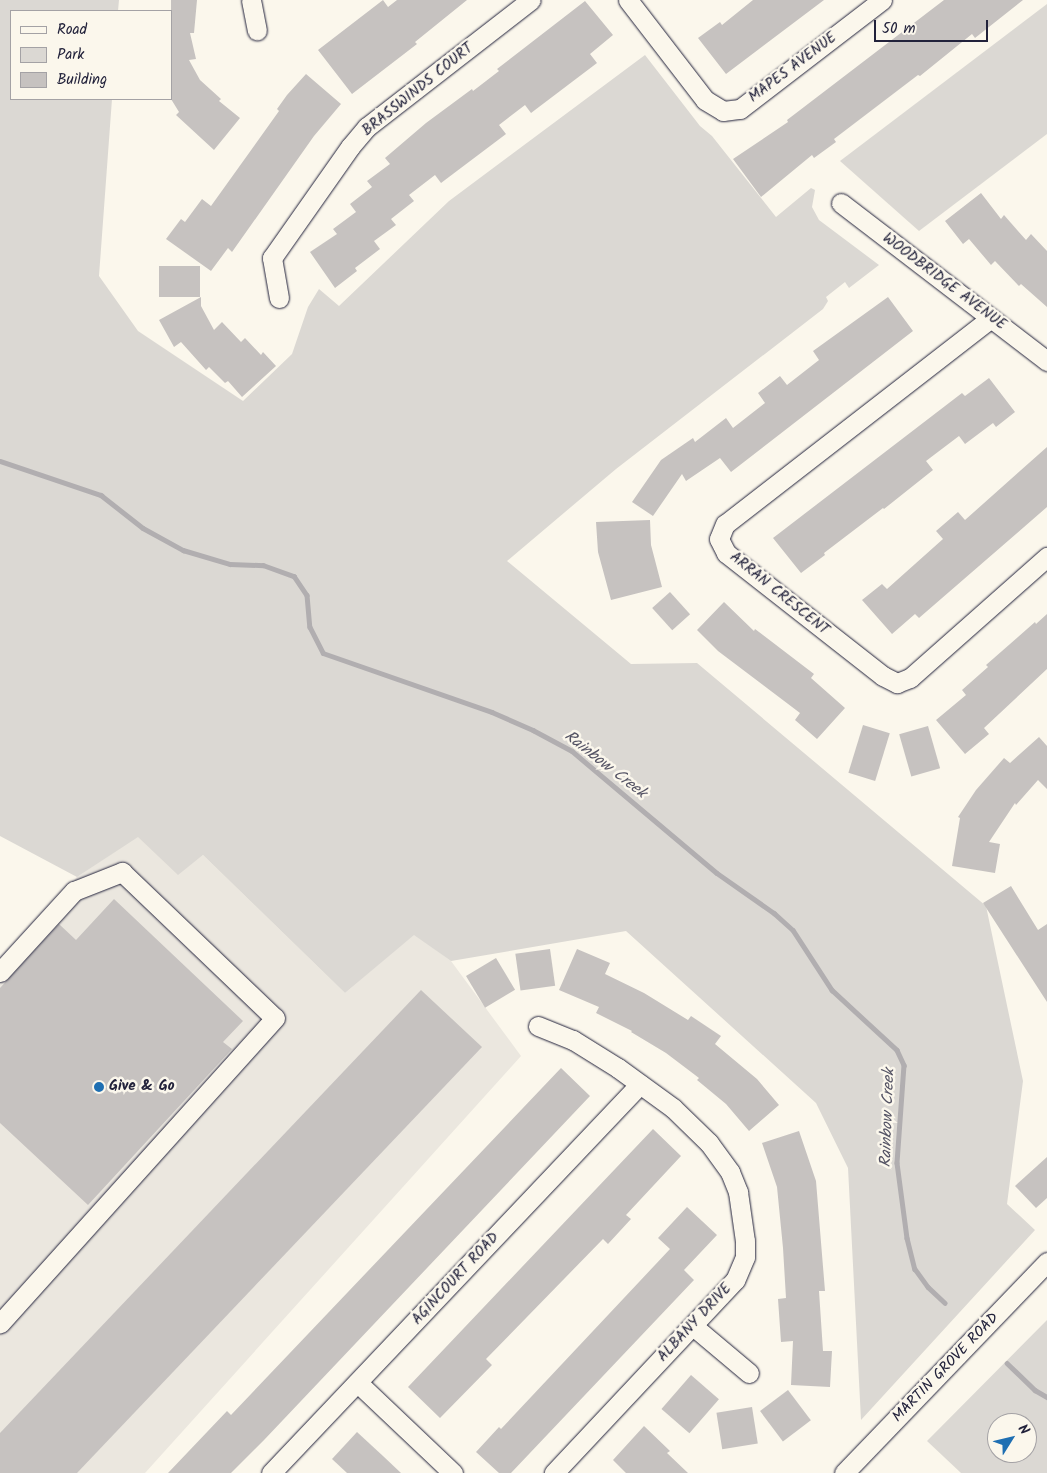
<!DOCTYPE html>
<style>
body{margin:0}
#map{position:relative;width:1047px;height:1473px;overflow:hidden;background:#fbf7ec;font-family:Kalam,sans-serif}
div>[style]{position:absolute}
.built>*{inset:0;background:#ebe7df}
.green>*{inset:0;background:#dbd8d3}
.stream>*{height:4.5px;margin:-2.25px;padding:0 2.25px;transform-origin:2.25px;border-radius:2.25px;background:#b1aeb0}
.building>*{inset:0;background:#c6c2c0;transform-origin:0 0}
.roads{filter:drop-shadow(0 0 1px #22223b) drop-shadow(0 0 1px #22223b)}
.minor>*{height:19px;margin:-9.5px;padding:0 9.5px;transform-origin:9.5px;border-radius:9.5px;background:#fbf7ec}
.dots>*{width:14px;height:14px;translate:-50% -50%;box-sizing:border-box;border:2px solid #fbf7ec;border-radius:50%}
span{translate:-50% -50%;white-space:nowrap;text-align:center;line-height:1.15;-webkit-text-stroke:5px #fbf7ec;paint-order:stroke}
.street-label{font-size:15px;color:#22223b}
.poi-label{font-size:15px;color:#22223b;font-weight:700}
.left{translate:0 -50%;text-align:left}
.water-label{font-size:16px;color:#545364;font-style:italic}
.legend{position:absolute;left:10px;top:10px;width:162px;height:90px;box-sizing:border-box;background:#fbf7ec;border:1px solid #a4a2a5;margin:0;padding:6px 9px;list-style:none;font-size:15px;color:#22223b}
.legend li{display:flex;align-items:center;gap:10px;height:25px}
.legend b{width:25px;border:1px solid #a4a2a5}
.north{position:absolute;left:987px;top:1413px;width:50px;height:50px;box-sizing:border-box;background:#fbf7ec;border:1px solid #a4a2a5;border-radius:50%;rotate:54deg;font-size:14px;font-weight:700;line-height:20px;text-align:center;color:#22223b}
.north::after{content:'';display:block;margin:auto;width:18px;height:22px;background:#1f6fb2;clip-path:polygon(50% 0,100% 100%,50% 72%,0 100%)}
.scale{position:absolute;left:874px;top:20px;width:114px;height:22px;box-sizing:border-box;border:2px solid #22223b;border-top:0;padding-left:6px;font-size:15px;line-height:18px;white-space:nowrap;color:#22223b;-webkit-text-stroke:4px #fbf7ec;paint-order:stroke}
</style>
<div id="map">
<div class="built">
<i style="clip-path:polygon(138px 836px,178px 874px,203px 855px,345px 993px,414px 934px,451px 961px,521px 1056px,145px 1473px,0 1473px,0 963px,77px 877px)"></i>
</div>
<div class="green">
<i style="clip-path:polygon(0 0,119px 0,118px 11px,11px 11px,11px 99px,112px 99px,99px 276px,138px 331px,243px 401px,292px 354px,308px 307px,319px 289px,339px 306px,449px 201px,645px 55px,700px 126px,712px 136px,776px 217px,811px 188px,815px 190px,812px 207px,819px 220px,879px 265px,849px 288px,845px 282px,826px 297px,828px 301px,823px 309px,616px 469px,507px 561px,631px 664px,697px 663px,986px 906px,1023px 1081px,1007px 1204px,1035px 1230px,861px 1420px,848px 1168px,816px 1103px,626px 931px,451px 961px,414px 935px,345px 993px,203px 855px,178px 875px,138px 837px,77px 877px,0 836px)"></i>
<i style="clip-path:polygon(1047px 4px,1047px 134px,919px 231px,840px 161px)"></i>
<i style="clip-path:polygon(evenodd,1047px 1320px,1047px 1473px,961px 1473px,927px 1441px,1047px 1320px,997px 1423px,1027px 1423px,1027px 1453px,997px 1453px,997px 1423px)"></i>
</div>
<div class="stream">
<i style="left:0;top:461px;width:107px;rotate:18.6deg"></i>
<i style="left:101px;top:495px;width:53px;rotate:38.2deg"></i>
<i style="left:143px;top:528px;width:46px;rotate:28.8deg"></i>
<i style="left:183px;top:550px;width:49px;rotate:16.6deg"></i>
<i style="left:230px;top:564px;width:33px;rotate:2deg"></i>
<i style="left:263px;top:565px;width:33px;rotate:20deg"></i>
<i style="left:294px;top:576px;width:23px;rotate:56deg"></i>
<i style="left:307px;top:595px;width:32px;rotate:85deg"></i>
<i style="left:310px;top:627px;width:29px;rotate:63deg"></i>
<i style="left:323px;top:653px;width:179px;rotate:19.2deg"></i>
<i style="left:492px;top:712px;width:45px;rotate:23.7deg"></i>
<i style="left:533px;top:730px;width:44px;rotate:28.3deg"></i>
<i style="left:572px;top:751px;width:189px;rotate:40.1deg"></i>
<i style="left:717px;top:873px;width:70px;rotate:35.1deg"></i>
<i style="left:774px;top:913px;width:25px;rotate:42deg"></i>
<i style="left:793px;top:930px;width:72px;rotate:57deg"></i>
<i style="left:832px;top:990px;width:88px;rotate:42.7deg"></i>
<i style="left:897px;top:1050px;width:17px;rotate:65deg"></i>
<i style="left:904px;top:1065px;width:98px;rotate:94.1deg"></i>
<i style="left:897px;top:1163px;width:76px;rotate:82.4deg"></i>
<i style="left:907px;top:1238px;width:32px;rotate:76deg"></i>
<i style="left:915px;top:1269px;width:22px;rotate:54deg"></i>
<i style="left:928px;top:1287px;width:23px;rotate:43deg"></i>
<i style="left:1007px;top:1363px;width:39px;rotate:44deg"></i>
<i style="left:1035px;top:1390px;width:14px;rotate:30deg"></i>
</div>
<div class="building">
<i style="clip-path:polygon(171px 0,197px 0,194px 33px,190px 33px,196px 59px,189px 60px,200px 80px,221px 99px,219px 101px,240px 118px,214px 150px,176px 115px,179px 112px,171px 99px)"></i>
<i style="clip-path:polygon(383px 0,388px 7px,397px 0,467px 0,415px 42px,417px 44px,352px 94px,318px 50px)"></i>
<i style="clip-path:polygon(753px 0,824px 0,726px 74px,698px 38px,720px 22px,722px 25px)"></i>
<i style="clip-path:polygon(944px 0,1023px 0,975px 38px,972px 34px,920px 76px,918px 75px,834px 139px,836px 142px,814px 158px,812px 155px,761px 197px,733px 159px,788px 122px,787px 120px)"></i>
<i style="clip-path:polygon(585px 1px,613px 35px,590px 54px,597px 63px,531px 113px,525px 105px,499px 125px,506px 134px,441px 183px,435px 175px,409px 195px,414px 201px,391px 219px,396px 225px,374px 241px,380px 249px,355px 268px,357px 271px,335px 288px,310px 252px,337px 234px,333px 229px,356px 212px,350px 204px,372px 187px,367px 181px,390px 164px,385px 158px,426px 123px,472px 89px,473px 91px,499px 71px,497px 69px)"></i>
<i style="clip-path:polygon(306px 74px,341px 104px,314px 136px,232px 252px,228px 248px,211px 271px,166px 239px,181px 219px,185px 222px,202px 199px,211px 206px,279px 111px,277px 109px,287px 95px)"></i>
<i style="clip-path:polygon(981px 193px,1001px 219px,1004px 215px,1026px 240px,1031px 234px,1047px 251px,1047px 307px,1021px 284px,1019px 286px,995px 261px,991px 265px,969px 239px,963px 244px,945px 221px)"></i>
<i style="left:159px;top:266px;width:41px;height:31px"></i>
<i style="clip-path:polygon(201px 297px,201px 306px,214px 330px,222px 322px,241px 342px,245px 338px,261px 355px,263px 352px,276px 366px,242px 397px,228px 381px,225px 383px,209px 367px,206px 370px,181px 342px,174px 347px,159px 320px)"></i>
<i style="clip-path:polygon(888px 297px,913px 331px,731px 472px,720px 458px,686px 481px,682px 474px,653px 516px,632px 502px,661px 460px,693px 438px,695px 442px,726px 418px,733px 428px,765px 403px,758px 393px,780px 376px,787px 385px,819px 360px,813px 351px)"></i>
<i style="clip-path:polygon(989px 378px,1015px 412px,996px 427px,993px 423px,965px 444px,959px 436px,926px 461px,933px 470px,884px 509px,883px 508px,824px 553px,825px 555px,801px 573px,773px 538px,962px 393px,965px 396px)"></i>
<i style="clip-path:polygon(1047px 447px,1047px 507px,919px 618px,915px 614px,892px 634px,862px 600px,882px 584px,887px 589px,943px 539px,936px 531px,958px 512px,965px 520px)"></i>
<i style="clip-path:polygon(650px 520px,651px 545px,662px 587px,611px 600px,598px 552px,596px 522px)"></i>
<i style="left:670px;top:592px;width:30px;height:24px;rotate:48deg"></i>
<i style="clip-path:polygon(724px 602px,754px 631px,755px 629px,814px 674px,811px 678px,845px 708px,817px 739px,795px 720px,800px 713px,718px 651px,697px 630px)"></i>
<i style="clip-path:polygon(1047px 614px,1047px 669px,984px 728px,989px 734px,965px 754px,936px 720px,966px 695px,962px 690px,988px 667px,986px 665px,1035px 622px,1036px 624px)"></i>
<i style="left:863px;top:725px;width:28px;height:50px;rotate:17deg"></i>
<i style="left:928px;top:726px;width:44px;height:30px;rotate:74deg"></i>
<i style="clip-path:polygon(1039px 737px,1047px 746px,1047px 789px,1038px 780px,1016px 805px,1015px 803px,989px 842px,1000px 844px,995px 873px,952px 866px,960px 818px,958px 817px,976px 790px,1004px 758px,1010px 763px)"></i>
<i style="clip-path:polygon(1011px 886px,1038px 930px,1047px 924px,1047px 1002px,983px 903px)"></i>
<i style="clip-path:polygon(114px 899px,243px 1021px,223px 1042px,232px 1049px,88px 1205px,0 1123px,0 988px,59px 924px,76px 940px)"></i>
<i style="left:550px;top:949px;width:37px;height:35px;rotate:82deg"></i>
<i style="clip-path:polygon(577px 949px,610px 963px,605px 974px,644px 993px,688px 1020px,691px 1016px,721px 1036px,715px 1044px,757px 1079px,779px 1105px,749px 1131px,726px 1104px,697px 1080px,699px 1078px,666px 1053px,631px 1032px,632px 1031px,596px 1013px,599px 1007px,559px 990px)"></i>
<i style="left:496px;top:958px;width:37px;height:35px;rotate:59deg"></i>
<i style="clip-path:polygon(421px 990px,482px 1047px,77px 1473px,0 1473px,0 1433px)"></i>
<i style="clip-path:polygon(561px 1068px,590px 1096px,265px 1439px,231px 1473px,168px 1473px,227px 1411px,231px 1415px)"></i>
<i style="clip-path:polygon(653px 1129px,681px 1156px,626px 1215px,631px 1219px,608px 1244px,603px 1239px,486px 1359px,492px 1365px,440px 1418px,408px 1387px)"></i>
<i style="clip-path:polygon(799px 1131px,816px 1181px,825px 1291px,819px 1291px,823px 1351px,832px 1351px,830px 1387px,791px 1385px,793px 1341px,781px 1342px,778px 1299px,786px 1298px,783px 1248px,777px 1187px,762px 1143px)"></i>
<i style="clip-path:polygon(1047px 1157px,1047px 1198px,1036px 1208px,1015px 1186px)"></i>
<i style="clip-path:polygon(687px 1207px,717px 1235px,684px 1270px,694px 1280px,511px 1473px,499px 1473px,476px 1452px,499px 1427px,501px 1429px,670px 1249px,658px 1238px)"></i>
<i style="left:691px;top:1375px;width:37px;height:45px;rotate:41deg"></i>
<i style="left:788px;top:1390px;width:38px;height:35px;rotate:53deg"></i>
<i style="left:752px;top:1407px;width:37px;height:36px;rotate:81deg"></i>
<i style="clip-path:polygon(644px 1426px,670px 1451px,667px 1453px,688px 1473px,626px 1473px,613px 1460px)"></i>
<i style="clip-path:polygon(357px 1432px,383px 1456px,401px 1473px,347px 1473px,332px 1459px)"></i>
</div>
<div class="roads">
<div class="minor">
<i style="left:251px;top:0;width:31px;rotate:79deg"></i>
<i style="left:628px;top:0;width:126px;rotate:52.4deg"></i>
<i style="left:705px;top:100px;width:21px;rotate:31deg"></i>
<i style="left:723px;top:111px;width:17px;rotate:-7deg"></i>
<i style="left:740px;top:109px;width:179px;rotate:-37.5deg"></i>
<i style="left:841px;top:203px;width:260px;rotate:37.5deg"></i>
<i style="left:279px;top:298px;width:41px;rotate:-99.9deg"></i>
<i style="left:272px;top:258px;width:136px;rotate:-54.9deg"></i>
<i style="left:350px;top:147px;width:26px;rotate:-50deg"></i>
<i style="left:367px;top:127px;width:207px;rotate:-37.8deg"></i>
<i style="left:991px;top:318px;width:336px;rotate:142.2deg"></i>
<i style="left:725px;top:524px;width:16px;rotate:112deg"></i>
<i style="left:719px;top:539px;width:16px;rotate:63deg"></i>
<i style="left:726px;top:553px;width:199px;rotate:38.1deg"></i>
<i style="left:883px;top:676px;width:16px;rotate:27deg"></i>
<i style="left:897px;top:683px;width:14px;rotate:-21deg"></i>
<i style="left:910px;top:678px;width:183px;rotate:-41.5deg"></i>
<i style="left:0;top:972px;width:110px;rotate:-47.6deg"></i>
<i style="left:74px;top:891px;width:52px;rotate:-21.6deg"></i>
<i style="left:122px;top:872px;width:211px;rotate:43.7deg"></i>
<i style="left:275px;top:1018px;width:411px;rotate:132deg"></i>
<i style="left:538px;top:1026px;width:38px;rotate:22deg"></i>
<i style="left:573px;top:1040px;width:53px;rotate:31.9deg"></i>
<i style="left:618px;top:1068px;width:68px;rotate:36deg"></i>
<i style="left:673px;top:1108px;width:50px;rotate:44.2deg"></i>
<i style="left:709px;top:1143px;width:36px;rotate:54deg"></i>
<i style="left:730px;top:1172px;width:22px;rotate:68deg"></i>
<i style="left:738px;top:1192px;width:49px;rotate:81.9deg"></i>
<i style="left:745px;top:1241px;width:16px;rotate:90deg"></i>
<i style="left:745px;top:1257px;width:25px;rotate:113deg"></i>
<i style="left:735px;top:1280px;width:265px;rotate:133.2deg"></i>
<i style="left:693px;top:1326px;width:73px;rotate:40deg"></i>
<i style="left:358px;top:1383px;width:131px;rotate:43.5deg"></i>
<i style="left:271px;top:1473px;width:536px;rotate:-46.51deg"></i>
<i style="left:844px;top:1473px;width:293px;rotate:-46.1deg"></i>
</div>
</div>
<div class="dots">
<i style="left:99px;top:1087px;background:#1f6fb2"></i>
</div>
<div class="street-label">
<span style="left:793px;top:68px;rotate:-37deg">MAPES AVENUE</span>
<span style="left:418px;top:90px;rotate:-39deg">BRASSWINDS COURT</span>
<span style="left:944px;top:282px;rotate:37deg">WOODBRIDGE AVENUE</span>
<span style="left:779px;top:594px;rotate:39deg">ARRAN CRESCENT</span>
<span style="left:456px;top:1279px;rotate:-47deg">AGINCOURT ROAD</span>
<span style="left:695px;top:1323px;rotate:-47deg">ALBANY DRIVE</span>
<span style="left:946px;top:1368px;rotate:-46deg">MARTIN GROVE ROAD</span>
</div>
<div class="poi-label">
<span class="left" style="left:109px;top:1087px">Give &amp; Go</span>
</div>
<div class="water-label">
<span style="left:605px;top:765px;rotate:38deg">Rainbow Creek</span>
<span style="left:888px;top:1118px;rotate:-88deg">Rainbow Creek</span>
</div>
<ul class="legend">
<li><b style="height:6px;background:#fbf7ec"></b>Road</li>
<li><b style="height:14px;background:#dbd8d3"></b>Park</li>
<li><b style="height:14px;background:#c6c2c0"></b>Building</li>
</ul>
<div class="north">N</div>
<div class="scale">50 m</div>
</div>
